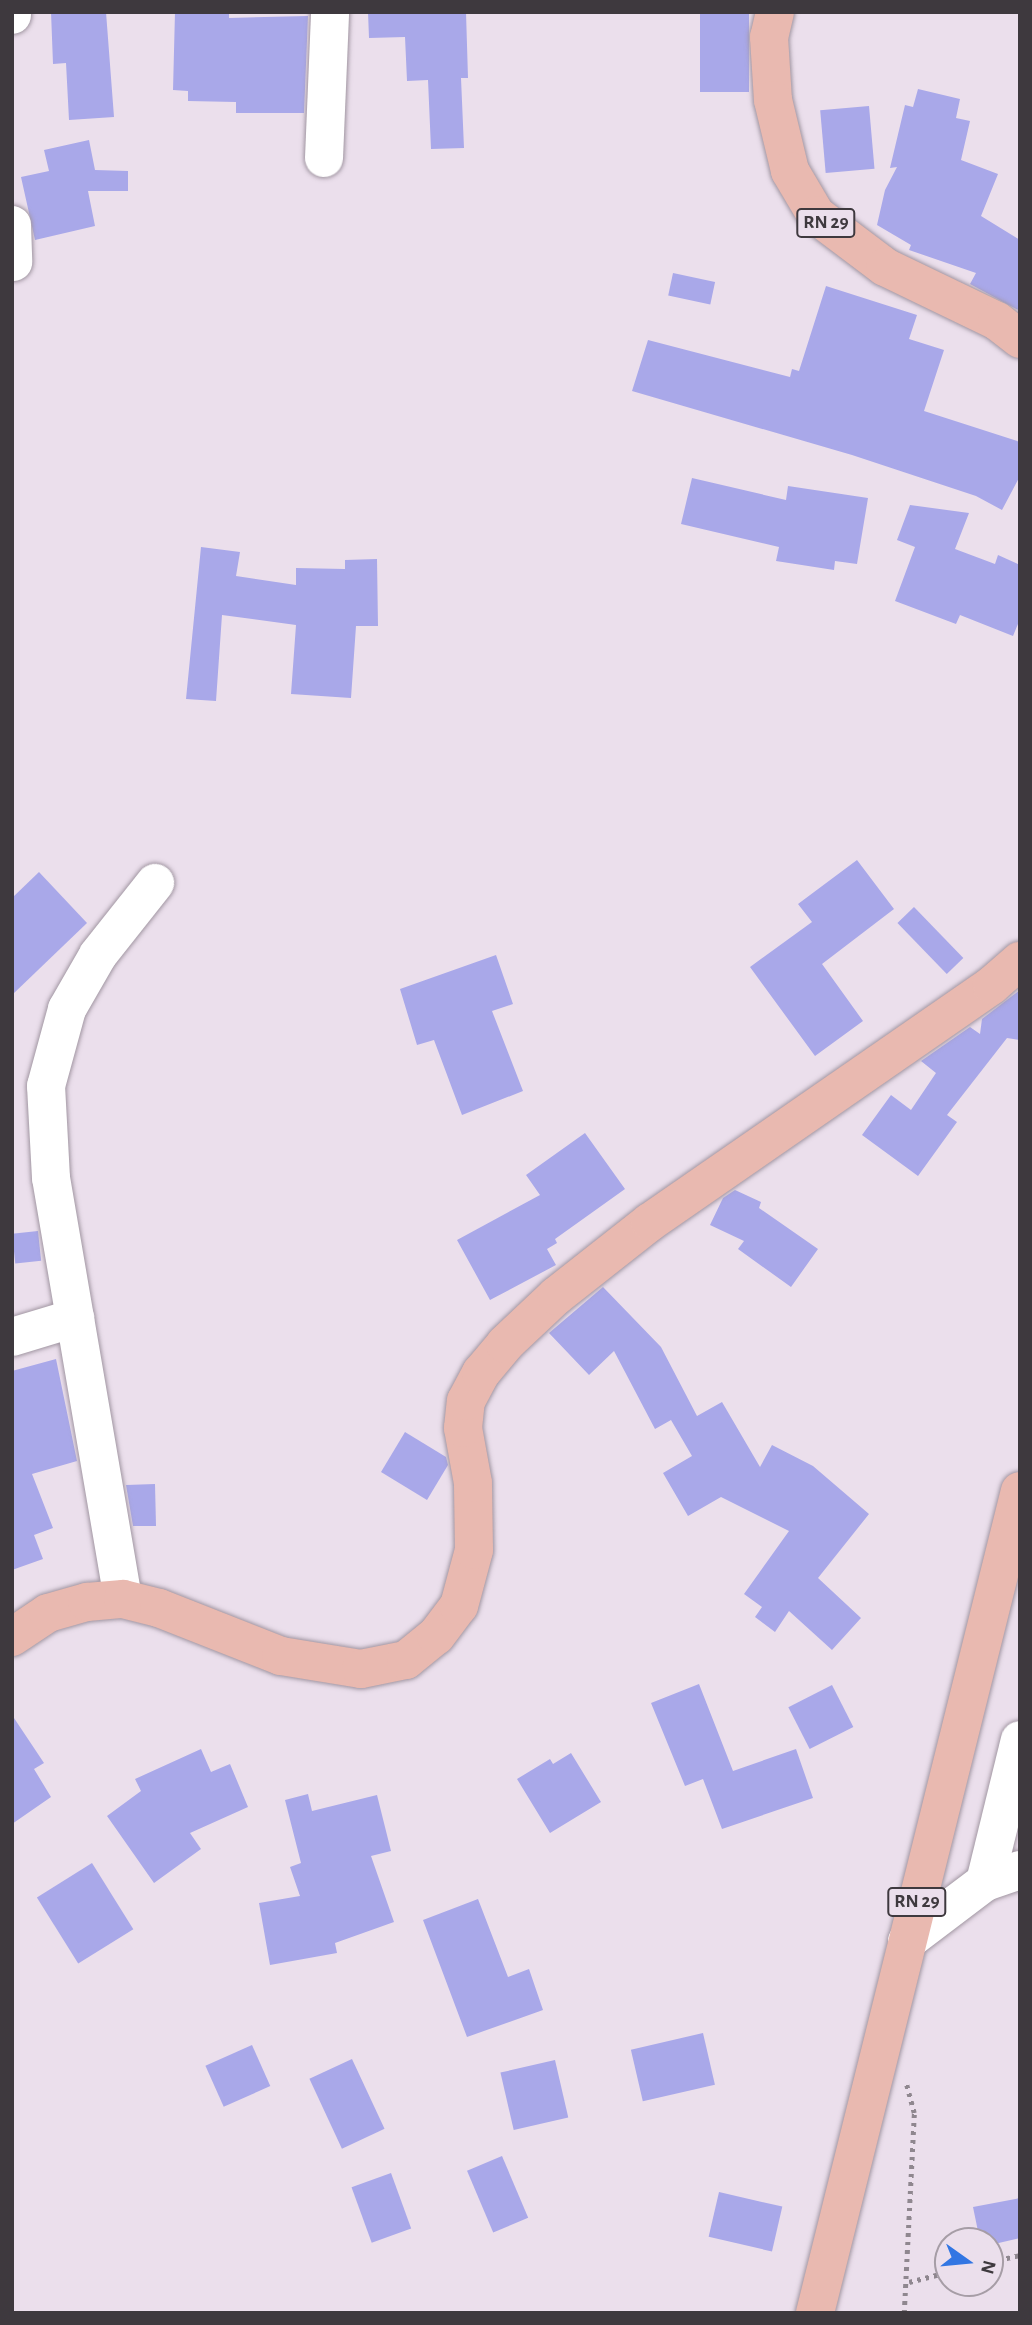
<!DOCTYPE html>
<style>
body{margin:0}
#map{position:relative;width:1032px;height:2325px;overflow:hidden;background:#ebdfec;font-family:"Alegreya Sans",sans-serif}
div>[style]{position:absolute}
.building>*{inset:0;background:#a9a8e9;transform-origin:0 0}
.path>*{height:4.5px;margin-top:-2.25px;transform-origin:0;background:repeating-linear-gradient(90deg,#8f878f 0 3.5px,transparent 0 8.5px)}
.roads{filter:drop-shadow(0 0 2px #a196a2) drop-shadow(0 0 2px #a196a2)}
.minor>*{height:38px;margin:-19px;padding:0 19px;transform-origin:19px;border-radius:19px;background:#fff}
.major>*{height:38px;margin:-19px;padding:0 19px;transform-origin:19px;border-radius:19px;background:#e9b9b0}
span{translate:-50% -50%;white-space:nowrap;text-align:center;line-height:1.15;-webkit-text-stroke:5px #ebdfec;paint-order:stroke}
.shield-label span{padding:2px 5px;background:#ebdfec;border:2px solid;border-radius:5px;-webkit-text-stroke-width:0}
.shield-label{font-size:19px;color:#3e393e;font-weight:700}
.frame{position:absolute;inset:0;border:14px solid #3e393e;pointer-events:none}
.north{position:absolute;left:934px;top:2227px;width:70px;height:70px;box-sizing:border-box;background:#ebdfec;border:2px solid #a69da6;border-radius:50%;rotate:105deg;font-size:19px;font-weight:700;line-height:28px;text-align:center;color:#3e393e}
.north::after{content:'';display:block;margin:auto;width:24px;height:32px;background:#3276e3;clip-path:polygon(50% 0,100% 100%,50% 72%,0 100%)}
</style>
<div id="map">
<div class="building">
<i style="clip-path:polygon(51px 12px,106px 12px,114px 117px,69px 120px,66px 63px,53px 64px)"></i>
<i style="clip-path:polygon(175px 12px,229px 12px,229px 18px,308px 16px,304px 113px,236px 113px,236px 102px,188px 101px,188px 91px,173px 90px)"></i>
<i style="clip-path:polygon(368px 12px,466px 12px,468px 78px,461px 78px,464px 148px,431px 149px,428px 80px,407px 81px,405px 37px,369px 38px)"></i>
<i style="left:700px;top:12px;width:49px;height:80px"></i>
<i style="clip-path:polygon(918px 89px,960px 99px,956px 118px,970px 121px,961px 160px,998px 174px,981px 216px,1020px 240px,1020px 311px,970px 284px,976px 273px,909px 250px,911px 245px,877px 225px,885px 190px,897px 167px,890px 168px,905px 105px,913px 107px)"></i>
<i style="left:869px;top:106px;width:63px;height:49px;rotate:85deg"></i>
<i style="clip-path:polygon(89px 140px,95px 170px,128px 171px,128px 191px,88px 191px,95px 226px,35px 240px,21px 177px,49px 171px,44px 150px)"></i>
<i style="left:673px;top:273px;width:43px;height:23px;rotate:12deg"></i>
<i style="clip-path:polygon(826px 286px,917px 315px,909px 339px,944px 350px,924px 411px,1020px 442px,1020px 476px,1002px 510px,976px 496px,852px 455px,632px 391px,648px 340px,790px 377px,792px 369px,799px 371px)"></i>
<i style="clip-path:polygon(692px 478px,786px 500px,788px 486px,868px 498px,857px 564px,835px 561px,834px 570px,776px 561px,779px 547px,681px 524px)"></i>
<i style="clip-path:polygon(910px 505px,969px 513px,955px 549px,995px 564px,998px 555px,1020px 565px,1020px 619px,1013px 636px,960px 615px,956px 624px,895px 601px,915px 547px,897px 540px)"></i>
<i style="clip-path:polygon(201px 547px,240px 552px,236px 576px,296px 585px,296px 568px,345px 569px,345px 560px,377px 559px,378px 626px,356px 626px,351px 698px,291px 694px,296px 625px,222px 615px,216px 701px,186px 699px)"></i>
<i style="clip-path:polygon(857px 860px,894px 909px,822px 964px,863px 1021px,815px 1056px,750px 967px,812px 922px,798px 904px)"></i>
<i style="clip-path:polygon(39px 872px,87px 923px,12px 995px,12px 898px)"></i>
<i style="left:914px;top:907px;width:71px;height:23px;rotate:46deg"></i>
<i style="clip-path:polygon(496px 955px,513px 1004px,492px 1011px,523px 1091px,462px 1115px,434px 1040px,417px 1045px,400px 989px)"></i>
<i style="clip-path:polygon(1020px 990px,1020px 1040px,1007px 1038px,947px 1115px,957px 1122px,918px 1176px,862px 1135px,891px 1095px,911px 1110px,936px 1073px,921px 1061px,970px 1027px,980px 1034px,982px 1019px)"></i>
<i style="clip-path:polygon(585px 1133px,625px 1189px,555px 1239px,557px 1243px,547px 1249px,556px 1265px,490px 1300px,457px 1240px,540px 1195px,526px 1175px)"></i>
<i style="clip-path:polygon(735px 1190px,761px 1202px,759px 1208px,818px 1249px,791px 1287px,738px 1249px,744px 1241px,710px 1225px,723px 1198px)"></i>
<i style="left:38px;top:1231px;width:30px;height:26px;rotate:84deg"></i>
<i style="clip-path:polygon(603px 1287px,661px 1347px,697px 1416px,722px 1402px,760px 1467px,772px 1445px,813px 1466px,869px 1514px,818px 1578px,861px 1618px,832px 1650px,789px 1611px,775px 1632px,755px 1617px,762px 1607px,744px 1594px,789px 1531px,721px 1497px,688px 1516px,663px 1473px,692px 1456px,671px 1420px,655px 1429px,614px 1351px,589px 1375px,549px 1333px)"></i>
<i style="clip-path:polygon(56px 1359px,77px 1461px,32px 1474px,53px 1528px,34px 1535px,43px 1559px,12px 1570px,12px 1371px)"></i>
<i style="clip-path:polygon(405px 1432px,446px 1457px,448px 1465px,427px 1500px,381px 1472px)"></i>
<i style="clip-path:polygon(155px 1484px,156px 1526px,133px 1526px,126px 1485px)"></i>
<i style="clip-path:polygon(699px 1684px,733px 1771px,796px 1749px,813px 1798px,722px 1829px,703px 1779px,685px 1786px,651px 1703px)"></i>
<i style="left:832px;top:1685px;width:47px;height:49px;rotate:63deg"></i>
<i style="clip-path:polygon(12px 1715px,44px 1763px,34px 1769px,51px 1797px,12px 1824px)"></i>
<i style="clip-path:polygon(201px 1749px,211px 1772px,230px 1764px,248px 1807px,190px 1833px,201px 1849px,154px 1883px,107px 1816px,141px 1791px,135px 1779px)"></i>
<i style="clip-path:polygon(571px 1753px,601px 1802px,550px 1833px,517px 1779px,550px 1759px,553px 1764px)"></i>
<i style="clip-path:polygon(308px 1794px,312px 1811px,377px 1795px,391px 1851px,371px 1856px,394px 1922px,335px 1943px,337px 1953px,270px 1965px,259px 1903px,300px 1896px,290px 1867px,301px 1863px,285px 1800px)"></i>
<i style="left:92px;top:1863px;width:78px;height:65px;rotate:58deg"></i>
<i style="clip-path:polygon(478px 1899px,508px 1977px,529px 1969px,543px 2010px,467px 2037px,423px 1920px)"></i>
<i style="left:703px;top:2033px;width:53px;height:74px;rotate:77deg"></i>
<i style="left:252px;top:2045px;width:45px;height:51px;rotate:66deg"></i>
<i style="left:352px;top:2059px;width:77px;height:47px;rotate:65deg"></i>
<i style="left:555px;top:2060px;width:59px;height:56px;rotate:77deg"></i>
<i style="left:502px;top:2156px;width:67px;height:38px;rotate:67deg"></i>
<i style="left:391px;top:2173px;width:59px;height:42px;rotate:70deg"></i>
<i style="left:719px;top:2192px;width:65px;height:46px;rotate:13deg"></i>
<i style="clip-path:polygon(1020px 2198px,1020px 2238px,990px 2245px,980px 2241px,973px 2207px)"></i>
</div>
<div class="path">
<i style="left:990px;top:2262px;width:31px;rotate:-13deg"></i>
<i style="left:909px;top:2282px;width:40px;rotate:-14.4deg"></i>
<i style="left:904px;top:2313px;width:200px;rotate:-87.1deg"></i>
<i style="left:914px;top:2113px;width:30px;rotate:-105deg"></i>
</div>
<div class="roads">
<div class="minor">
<i style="left:12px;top:15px;width:3px;rotate:-90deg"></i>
<i style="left:324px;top:158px;width:146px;rotate:-87.6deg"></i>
<i style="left:12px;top:225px;width:37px;rotate:88deg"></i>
<i style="left:12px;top:1337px;width:66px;rotate:-16.8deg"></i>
<i style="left:123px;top:1599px;width:427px;rotate:-99.7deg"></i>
<i style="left:51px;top:1178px;width:92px;rotate:-93.1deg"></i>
<i style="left:46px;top:1086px;width:80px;rotate:-74.7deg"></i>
<i style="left:67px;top:1009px;width:62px;rotate:-60.1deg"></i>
<i style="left:98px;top:955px;width:92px;rotate:-51.6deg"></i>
<i style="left:985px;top:1882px;width:146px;rotate:-76.2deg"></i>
<i style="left:907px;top:1941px;width:98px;rotate:-37.1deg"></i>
<i style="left:985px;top:1882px;width:37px;rotate:-19deg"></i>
</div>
<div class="major">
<i style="left:775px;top:12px;width:26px;rotate:103deg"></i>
<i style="left:769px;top:37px;width:63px;rotate:86.4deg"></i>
<i style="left:773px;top:100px;width:73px;rotate:76.5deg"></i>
<i style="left:790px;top:171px;width:51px;rotate:59.4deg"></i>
<i style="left:816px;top:215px;width:86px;rotate:37deg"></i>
<i style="left:885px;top:267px;width:124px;rotate:25.7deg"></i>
<i style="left:997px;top:321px;width:29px;rotate:38deg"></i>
<i style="left:12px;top:1637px;width:43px;rotate:-33.7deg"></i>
<i style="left:48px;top:1613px;width:41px;rotate:-15.8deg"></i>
<i style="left:87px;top:1602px;width:36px;rotate:-5deg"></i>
<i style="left:123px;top:1599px;width:37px;rotate:14deg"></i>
<i style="left:159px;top:1608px;width:131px;rotate:21.5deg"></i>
<i style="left:281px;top:1656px;width:81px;rotate:9.2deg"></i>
<i style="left:361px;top:1669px;width:46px;rotate:-11.3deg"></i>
<i style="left:406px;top:1660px;width:38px;rotate:-39deg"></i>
<i style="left:436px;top:1636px;width:38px;rotate:-53deg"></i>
<i style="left:459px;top:1606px;width:58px;rotate:-75deg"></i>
<i style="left:474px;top:1550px;width:67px;rotate:-90.9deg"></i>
<i style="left:473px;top:1483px;width:56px;rotate:-100.3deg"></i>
<i style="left:463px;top:1428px;width:27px;rotate:-84deg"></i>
<i style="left:466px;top:1401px;width:32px;rotate:-62deg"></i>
<i style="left:481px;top:1373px;width:38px;rotate:-50deg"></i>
<i style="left:505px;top:1344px;width:70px;rotate:-43.3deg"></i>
<i style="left:556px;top:1296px;width:120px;rotate:-38.2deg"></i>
<i style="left:650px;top:1222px;width:416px;rotate:-34.7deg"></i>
<i style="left:992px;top:985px;width:37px;rotate:-41deg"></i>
<i style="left:815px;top:2313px;width:847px;rotate:-76deg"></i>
</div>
</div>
<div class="shield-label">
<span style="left:826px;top:223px">RN 29</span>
<span style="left:917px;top:1902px">RN 29</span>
</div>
<div class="frame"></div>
<div class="north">N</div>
</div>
